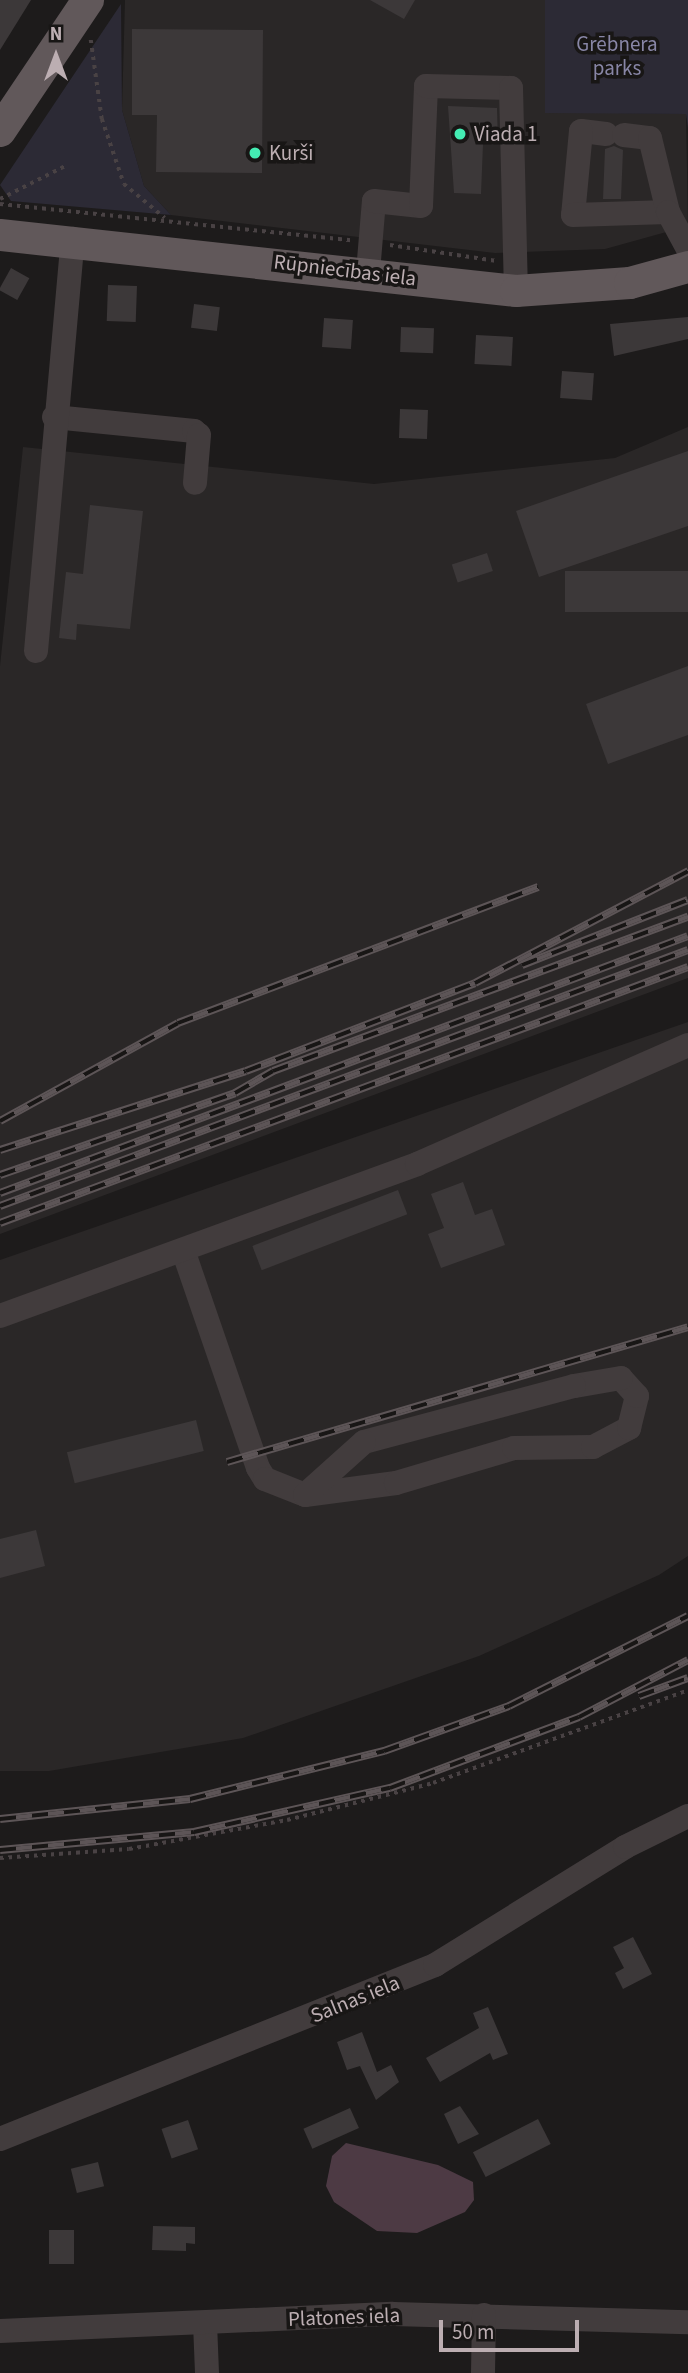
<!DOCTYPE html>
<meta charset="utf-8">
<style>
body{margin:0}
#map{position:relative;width:688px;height:2373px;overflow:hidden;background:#1d1b1b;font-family:"Source Sans 3",sans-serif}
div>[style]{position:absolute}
.built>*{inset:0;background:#2a2727}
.green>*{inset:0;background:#2c2a35}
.water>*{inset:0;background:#4d3a44}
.building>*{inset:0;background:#3c3839;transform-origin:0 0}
.path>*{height:3.5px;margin-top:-1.75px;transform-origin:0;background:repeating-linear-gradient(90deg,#494244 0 3.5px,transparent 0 8.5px)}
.minor>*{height:24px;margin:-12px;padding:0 12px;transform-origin:12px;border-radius:12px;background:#423c3d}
.major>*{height:32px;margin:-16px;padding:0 16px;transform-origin:16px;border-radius:16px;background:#61585a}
.rail>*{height:8px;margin-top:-4px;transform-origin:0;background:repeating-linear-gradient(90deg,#181615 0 16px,#5d5557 0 32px);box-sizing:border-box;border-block:2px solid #5d5557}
.dots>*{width:19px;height:19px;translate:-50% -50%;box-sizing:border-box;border:4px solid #181615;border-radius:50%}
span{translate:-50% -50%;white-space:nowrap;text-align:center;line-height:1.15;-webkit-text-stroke:7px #181615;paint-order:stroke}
.park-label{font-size:21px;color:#8886a6}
.poi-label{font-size:21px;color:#bcaeb2}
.left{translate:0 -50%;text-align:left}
.street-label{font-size:21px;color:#bcaeb2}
.north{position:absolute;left:21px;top:21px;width:70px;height:70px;-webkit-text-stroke:5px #181615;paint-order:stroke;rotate:0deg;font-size:19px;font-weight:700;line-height:28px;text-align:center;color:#bcaeb2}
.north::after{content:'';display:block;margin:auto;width:24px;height:32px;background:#bcaeb2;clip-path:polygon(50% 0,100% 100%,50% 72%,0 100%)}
.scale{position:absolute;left:439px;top:2320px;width:140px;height:32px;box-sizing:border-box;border:4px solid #bcaeb2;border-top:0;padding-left:9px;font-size:21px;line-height:24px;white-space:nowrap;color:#bcaeb2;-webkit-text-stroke:5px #181615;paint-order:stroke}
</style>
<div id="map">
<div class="built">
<i style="clip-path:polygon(125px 0,545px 0,545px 112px,686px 114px,688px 226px,605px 249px,495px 253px,171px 215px,144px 186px,122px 110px)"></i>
<i style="clip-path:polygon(688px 427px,688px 978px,0 1234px,0 666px,23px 447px,374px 484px,615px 458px)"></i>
<i style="clip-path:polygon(688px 1022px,688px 1556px,659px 1575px,479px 1656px,243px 1738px,49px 1771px,0 1771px,0 1260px)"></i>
</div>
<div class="green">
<i style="clip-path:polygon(545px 0,688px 0,688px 128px,686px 114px,545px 113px)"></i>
<i style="clip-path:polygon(121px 4px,122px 110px,144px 186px,171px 215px,11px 201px,0 185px)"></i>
</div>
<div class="water">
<i style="clip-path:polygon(346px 2143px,438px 2165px,473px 2182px,474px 2200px,465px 2212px,417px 2233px,377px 2231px,334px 2202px,326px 2186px,332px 2156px)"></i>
</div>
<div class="building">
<i style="clip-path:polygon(0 0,31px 0,0 50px)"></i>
<i style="clip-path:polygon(370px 0,415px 0,404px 19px)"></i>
<i style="clip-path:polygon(132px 29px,263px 30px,262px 173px,156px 172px,157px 115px,132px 115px)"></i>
<i style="clip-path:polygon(448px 106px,497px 108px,498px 144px,483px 144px,481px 194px,454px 193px)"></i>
<i style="clip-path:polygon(614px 146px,623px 150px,621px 199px,603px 199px,605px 149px)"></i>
<i style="left:11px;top:268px;width:21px;height:25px;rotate:29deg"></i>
<i style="left:108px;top:285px;width:29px;height:36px;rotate:2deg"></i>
<i style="left:194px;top:304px;width:26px;height:24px;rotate:7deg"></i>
<i style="clip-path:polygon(688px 317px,688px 339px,614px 356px,610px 324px)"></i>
<i style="left:324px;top:318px;width:29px;height:29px;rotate:4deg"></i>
<i style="left:401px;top:327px;width:33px;height:25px;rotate:2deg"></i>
<i style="left:476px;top:335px;width:37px;height:29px;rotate:3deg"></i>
<i style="left:562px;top:371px;width:32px;height:27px;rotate:4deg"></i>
<i style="left:400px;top:409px;width:28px;height:29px;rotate:2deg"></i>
<i style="clip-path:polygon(688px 451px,688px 526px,539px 577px,516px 511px)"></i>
<i style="clip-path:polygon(90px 505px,143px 511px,130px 629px,77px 624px,76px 640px,59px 638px,66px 572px,83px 574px)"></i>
<i style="left:487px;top:553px;width:19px;height:37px;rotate:72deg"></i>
<i style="left:688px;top:571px;width:41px;height:123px;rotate:90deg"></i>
<i style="clip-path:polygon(688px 666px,688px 735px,608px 764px,586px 704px)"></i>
<i style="clip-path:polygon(463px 1182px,475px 1215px,492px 1209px,505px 1245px,441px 1268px,428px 1234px,444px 1228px,431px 1194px)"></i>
<i style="left:398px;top:1190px;width:26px;height:156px;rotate:69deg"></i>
<i style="left:196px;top:1420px;width:32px;height:133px;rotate:76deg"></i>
<i style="clip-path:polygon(36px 1530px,45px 1566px,0 1578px,0 1539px)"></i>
<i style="clip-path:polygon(633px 1937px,652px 1974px,623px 1989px,615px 1973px,624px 1968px,613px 1947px)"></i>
<i style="clip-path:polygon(488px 2007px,508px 2054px,493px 2060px,490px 2053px,440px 2082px,426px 2058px,479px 2028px,473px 2013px)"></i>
<i style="clip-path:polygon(362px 2032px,377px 2072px,391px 2065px,399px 2082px,376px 2100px,360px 2066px,347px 2070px,337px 2042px)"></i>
<i style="clip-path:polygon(460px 2106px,479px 2134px,458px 2144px,444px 2114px)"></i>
<i style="left:350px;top:2108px;width:22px;height:51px;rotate:66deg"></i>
<i style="left:538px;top:2119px;width:28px;height:73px;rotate:63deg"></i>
<i style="left:188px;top:2120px;width:31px;height:28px;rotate:71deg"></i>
<i style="left:98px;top:2162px;width:25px;height:28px;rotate:76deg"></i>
<i style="clip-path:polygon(153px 2226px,195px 2227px,195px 2244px,186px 2243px,186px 2251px,152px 2250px)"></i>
<i style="left:49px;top:2230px;width:25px;height:34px"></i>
</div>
<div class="path">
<i style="left:91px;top:40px;width:80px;rotate:82.1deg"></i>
<i style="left:102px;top:119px;width:69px;rotate:71.3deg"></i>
<i style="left:124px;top:184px;width:53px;rotate:39.7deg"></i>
<i style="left:0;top:199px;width:73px;rotate:-26.9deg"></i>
<i style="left:0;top:204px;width:353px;rotate:5.9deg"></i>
<i style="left:390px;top:245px;width:108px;rotate:8.5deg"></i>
<i style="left:0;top:1858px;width:129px;rotate:-4deg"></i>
<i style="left:129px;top:1849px;width:161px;rotate:-10.4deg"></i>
<i style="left:287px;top:1820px;width:151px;rotate:-14.2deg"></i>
<i style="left:433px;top:1783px;width:271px;rotate:-20deg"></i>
</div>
<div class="minor">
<i style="left:606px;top:134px;width:25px;rotate:-173deg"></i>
<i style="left:581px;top:131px;width:84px;rotate:95.4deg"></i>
<i style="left:573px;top:215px;width:95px;rotate:-1.8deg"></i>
<i style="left:624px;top:135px;width:26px;rotate:7deg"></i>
<i style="left:650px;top:138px;width:76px;rotate:76.3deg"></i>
<i style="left:668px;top:212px;width:42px;rotate:61.6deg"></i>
<i style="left:368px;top:272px;width:71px;rotate:-85.2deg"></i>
<i style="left:374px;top:201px;width:47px;rotate:6.1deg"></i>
<i style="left:421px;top:206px;width:120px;rotate:-87.6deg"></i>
<i style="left:426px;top:86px;width:85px;rotate:1.3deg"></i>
<i style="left:511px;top:88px;width:203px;rotate:88.6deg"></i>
<i style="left:54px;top:417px;width:141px;rotate:5.7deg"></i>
<i style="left:194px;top:431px;width:6px;rotate:39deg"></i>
<i style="left:199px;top:435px;width:48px;rotate:94.8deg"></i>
<i style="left:36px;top:651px;width:414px;rotate:-84.9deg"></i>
<i style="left:184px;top:1253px;width:227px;rotate:71deg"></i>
<i style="left:258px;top:1468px;width:13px;rotate:58deg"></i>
<i style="left:265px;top:1479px;width:43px;rotate:21.8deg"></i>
<i style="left:305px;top:1495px;width:92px;rotate:-7.5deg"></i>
<i style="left:396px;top:1483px;width:123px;rotate:-16.5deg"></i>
<i style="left:514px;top:1448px;width:79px;rotate:-0.7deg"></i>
<i style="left:593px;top:1447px;width:41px;rotate:-27.8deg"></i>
<i style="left:629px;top:1428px;width:33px;rotate:-76deg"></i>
<i style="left:637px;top:1396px;width:24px;rotate:-132deg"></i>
<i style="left:621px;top:1378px;width:48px;rotate:170.3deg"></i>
<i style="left:574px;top:1386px;width:217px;rotate:165.1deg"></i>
<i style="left:364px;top:1442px;width:79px;rotate:138.1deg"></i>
<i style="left:0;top:1316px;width:444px;rotate:-20deg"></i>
<i style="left:417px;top:1164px;width:296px;rotate:-23.7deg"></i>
<i style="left:0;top:2139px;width:469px;rotate:-21.8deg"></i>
<i style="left:435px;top:1965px;width:224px;rotate:-31.8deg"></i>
<i style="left:625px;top:1847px;width:70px;rotate:-26.2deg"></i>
<i style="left:205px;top:2323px;width:50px;rotate:87.7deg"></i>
<i style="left:0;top:2331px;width:393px;rotate:-2.5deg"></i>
<i style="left:393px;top:2314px;width:295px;rotate:1.6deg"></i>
<i style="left:483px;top:2373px;width:58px;rotate:-89deg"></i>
</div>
<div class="major">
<i style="left:0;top:131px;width:158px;rotate:-56.1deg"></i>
<i style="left:0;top:235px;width:519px;rotate:6.19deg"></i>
<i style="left:516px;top:291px;width:114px;rotate:-4deg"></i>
<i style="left:630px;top:283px;width:60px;rotate:-15.4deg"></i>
</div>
<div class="rail">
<i style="left:522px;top:965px;width:178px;rotate:-21.4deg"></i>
<i style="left:0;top:1121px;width:203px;rotate:-28.8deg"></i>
<i style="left:178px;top:1023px;width:385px;rotate:-20.7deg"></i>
<i style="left:0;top:1150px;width:258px;rotate:-17.8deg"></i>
<i style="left:246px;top:1071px;width:245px;rotate:-21deg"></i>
<i style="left:475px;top:983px;width:241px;rotate:-27.7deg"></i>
<i style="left:0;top:1175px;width:249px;rotate:-19.2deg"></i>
<i style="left:235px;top:1093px;width:44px;rotate:-30.1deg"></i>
<i style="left:273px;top:1071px;width:443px;rotate:-20.4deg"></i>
<i style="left:0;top:1193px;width:734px;rotate:-20.48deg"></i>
<i style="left:0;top:1206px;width:734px;rotate:-20.41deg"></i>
<i style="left:0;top:1223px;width:734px;rotate:-20.41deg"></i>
<i style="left:227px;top:1462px;width:480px;rotate:-16.3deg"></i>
<i style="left:639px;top:1696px;width:52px;rotate:-20.2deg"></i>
<i style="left:0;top:1819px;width:191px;rotate:-6deg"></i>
<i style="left:190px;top:1799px;width:200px;rotate:-13.9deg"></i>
<i style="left:384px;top:1751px;width:133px;rotate:-19.8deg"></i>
<i style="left:509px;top:1706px;width:200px;rotate:-26.7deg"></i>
<i style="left:0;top:1850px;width:195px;rotate:-5.3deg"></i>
<i style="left:194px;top:1832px;width:201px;rotate:-12.7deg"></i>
<i style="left:390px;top:1788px;width:202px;rotate:-20.6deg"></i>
<i style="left:579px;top:1717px;width:123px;rotate:-27.6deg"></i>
</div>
<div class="dots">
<i style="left:460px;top:134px;background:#44ecb3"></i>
<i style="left:255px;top:153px;background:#44ecb3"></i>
</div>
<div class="park-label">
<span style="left:617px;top:56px">Grēbnera<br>parks</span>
</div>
<div class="poi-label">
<span class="left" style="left:474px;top:134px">Viada 1</span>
<span class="left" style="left:269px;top:153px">Kurši</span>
</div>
<div class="street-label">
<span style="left:345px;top:270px;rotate:7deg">Rūpniecības iela</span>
<span style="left:355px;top:1999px;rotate:-22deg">Salnas iela</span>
<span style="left:344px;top:2317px;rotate:-2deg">Platones iela</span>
</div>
<div class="north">N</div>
<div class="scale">50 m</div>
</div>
